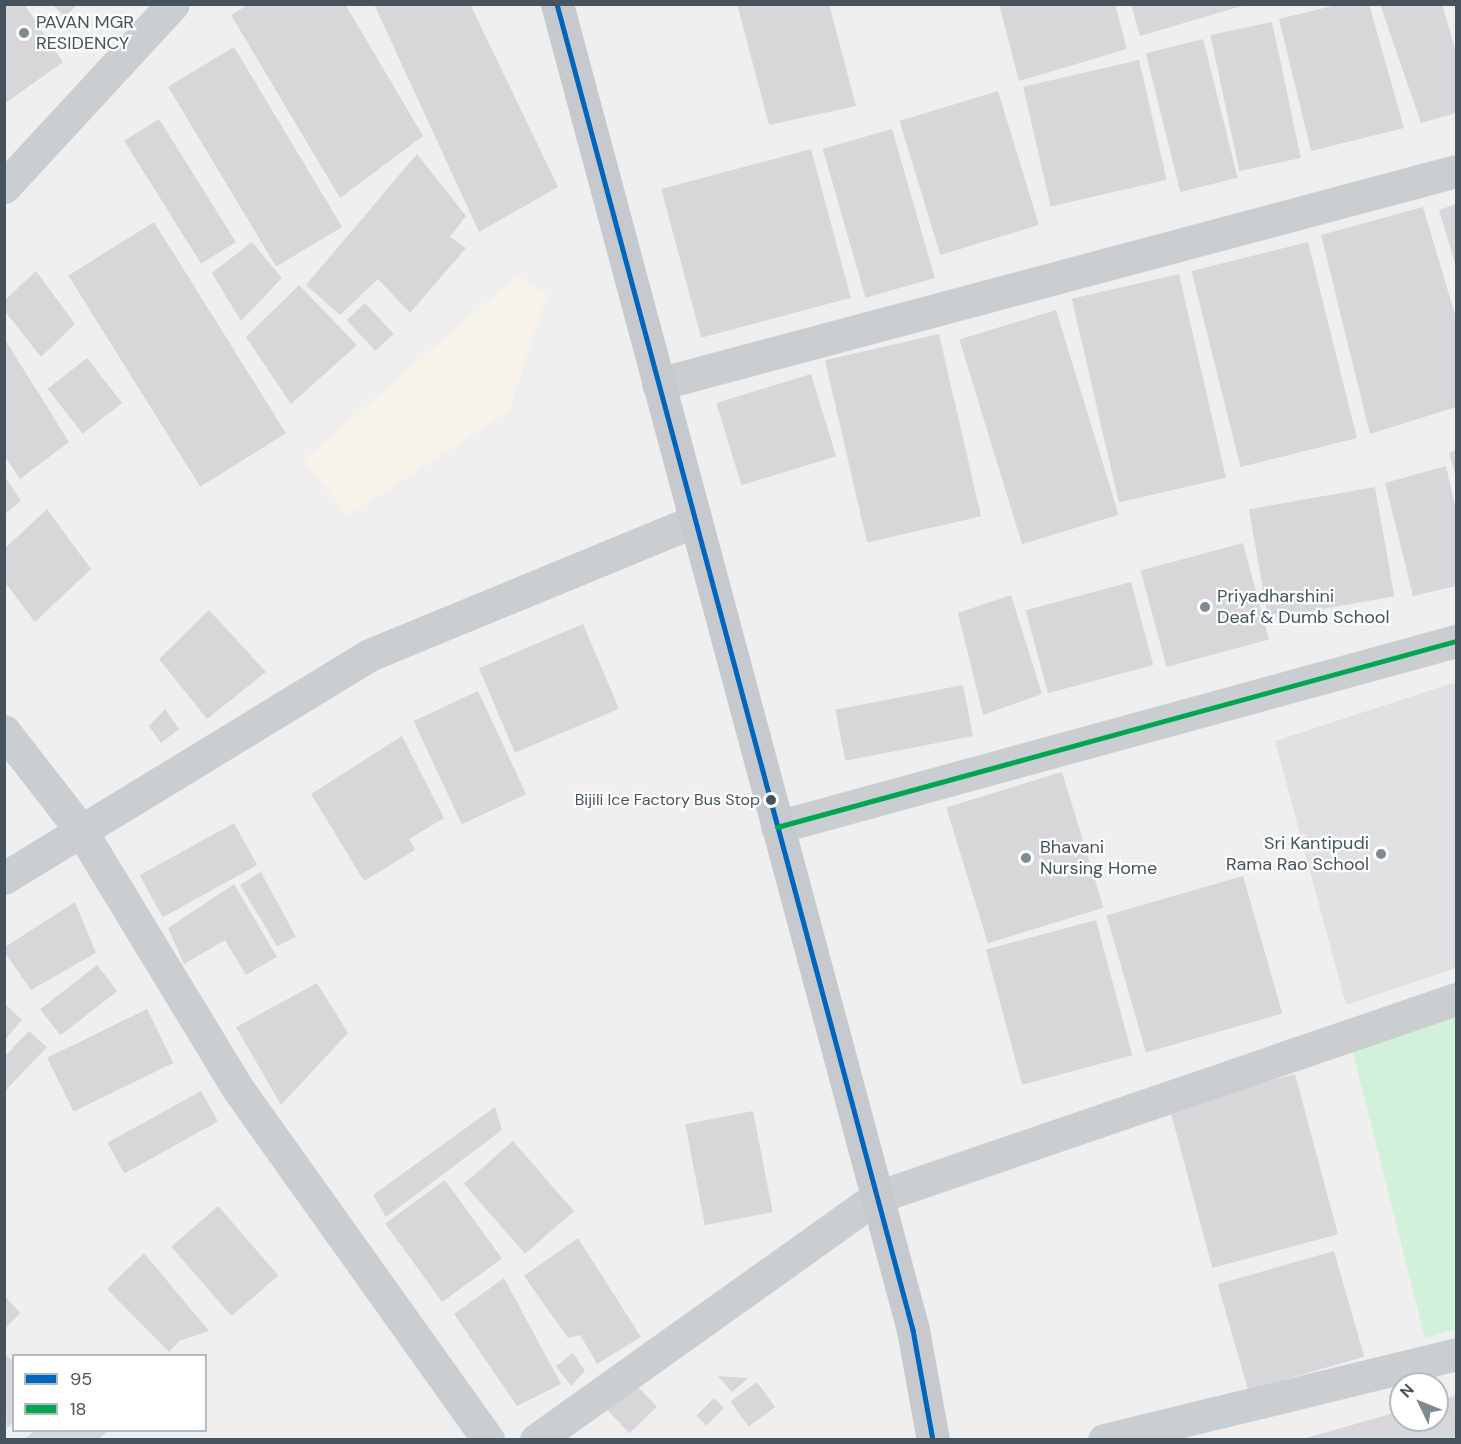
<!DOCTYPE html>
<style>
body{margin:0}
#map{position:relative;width:1461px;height:1444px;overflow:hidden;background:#f0efef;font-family:"DM Sans",sans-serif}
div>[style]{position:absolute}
.commercial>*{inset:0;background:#f8f3ea}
.education>*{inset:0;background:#e1e0e2}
.green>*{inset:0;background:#d1f1dc}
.building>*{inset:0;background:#d7d7d9;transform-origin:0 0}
.minor>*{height:33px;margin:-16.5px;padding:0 16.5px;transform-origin:16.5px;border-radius:16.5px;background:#cbced0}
.primary>*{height:33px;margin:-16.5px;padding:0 16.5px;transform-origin:16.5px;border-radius:16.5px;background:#c6cace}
.bus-1>*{height:4.5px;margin:-2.25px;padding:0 2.25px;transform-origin:2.25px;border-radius:2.25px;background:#0065bd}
.bus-2>*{height:4.5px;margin:-2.25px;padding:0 2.25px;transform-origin:2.25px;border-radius:2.25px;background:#00a651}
.dots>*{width:16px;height:16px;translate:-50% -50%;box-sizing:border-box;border:3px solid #fff;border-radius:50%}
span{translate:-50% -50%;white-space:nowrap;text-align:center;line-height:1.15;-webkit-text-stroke:4.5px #fff;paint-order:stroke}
.bus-label{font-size:16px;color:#44535e}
.right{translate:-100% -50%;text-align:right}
.poi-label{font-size:18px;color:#44535e}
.left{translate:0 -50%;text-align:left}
.frame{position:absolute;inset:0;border:6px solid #44535e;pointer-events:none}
.legend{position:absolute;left:12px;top:1354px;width:195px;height:78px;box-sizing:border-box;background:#fff;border:2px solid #b4babf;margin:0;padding:8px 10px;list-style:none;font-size:18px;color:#44535e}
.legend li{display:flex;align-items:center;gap:12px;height:30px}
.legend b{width:30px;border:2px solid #b4babf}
.north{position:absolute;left:1389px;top:1372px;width:60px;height:60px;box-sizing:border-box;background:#fff;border:2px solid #b4babf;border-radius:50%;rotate:313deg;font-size:16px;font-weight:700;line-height:24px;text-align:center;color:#44535e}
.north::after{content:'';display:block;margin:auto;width:21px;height:27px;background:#808a91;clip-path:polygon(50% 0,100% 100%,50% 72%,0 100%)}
</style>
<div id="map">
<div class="commercial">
<i style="clip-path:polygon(517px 276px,547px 294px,509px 410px,349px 515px,303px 461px)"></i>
</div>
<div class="education">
<i style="clip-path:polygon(1456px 682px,1456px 968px,1346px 1005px,1275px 741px)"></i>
</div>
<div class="green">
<i style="clip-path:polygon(1456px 1010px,1456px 1329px,1425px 1338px,1350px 1042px)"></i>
</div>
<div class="building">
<i style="clip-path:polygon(4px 4px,24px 4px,63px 62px,4px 104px)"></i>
<i style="clip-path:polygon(52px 4px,78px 4px,65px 17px)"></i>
<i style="clip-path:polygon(249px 4px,345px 4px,423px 136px,340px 198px,231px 15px)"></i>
<i style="clip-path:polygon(374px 4px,470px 4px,558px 187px,479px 232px)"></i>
<i style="clip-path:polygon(737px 4px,829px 4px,856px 106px,769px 125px)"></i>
<i style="clip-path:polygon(999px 4px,1115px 4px,1127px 49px,1019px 81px)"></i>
<i style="clip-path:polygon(1131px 4px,1245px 4px,1245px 5px,1140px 36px)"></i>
<i style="clip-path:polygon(1340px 4px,1369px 4px,1404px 128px,1311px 151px,1279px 19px)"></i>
<i style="clip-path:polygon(1380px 4px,1442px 4px,1456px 52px,1456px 113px,1421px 123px)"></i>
<i style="left:1272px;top:22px;width:139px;height:63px;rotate:78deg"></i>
<i style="left:1203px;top:39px;width:143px;height:59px;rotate:76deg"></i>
<i style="left:234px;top:47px;width:210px;height:77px;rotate:59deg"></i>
<i style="left:1139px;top:60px;width:123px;height:119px;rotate:77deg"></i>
<i style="left:998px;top:91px;width:140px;height:103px;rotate:73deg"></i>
<i style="left:159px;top:119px;width:145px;height:41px;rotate:58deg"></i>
<i style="left:892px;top:129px;width:155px;height:72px;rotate:74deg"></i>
<i style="left:811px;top:149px;width:154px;height:155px;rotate:75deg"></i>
<i style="clip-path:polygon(417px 154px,466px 216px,450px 237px,466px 248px,410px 313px,378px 279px,340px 315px,306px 285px)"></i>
<i style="clip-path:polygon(1456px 204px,1456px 267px,1439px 210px)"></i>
<i style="clip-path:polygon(1423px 207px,1456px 318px,1456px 407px,1370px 434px,1321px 235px)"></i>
<i style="left:154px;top:222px;width:249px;height:101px;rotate:58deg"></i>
<i style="clip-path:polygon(252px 242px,282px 278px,241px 321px,212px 273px)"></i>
<i style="left:1308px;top:242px;width:202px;height:120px;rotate:76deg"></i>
<i style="clip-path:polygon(36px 271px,75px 324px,41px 357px,4px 310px,4px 301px)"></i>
<i style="left:1179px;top:274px;width:209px;height:110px;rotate:77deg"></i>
<i style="clip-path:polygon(299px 285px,357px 345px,291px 404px,246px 337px)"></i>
<i style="left:365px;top:303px;width:42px;height:25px;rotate:47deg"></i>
<i style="left:1056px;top:310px;width:214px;height:101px;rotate:73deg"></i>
<i style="left:939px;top:334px;width:187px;height:117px;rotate:77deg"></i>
<i style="clip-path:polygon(4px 338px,69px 442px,20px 479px,4px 455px)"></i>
<i style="left:87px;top:358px;width:57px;height:50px;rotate:52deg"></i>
<i style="left:811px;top:374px;width:86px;height:99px;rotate:73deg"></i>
<i style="clip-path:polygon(1456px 450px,1456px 478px,1449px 453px)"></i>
<i style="clip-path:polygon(1446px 466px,1456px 510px,1456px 586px,1413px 596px,1385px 483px)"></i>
<i style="clip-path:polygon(4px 475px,21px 501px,4px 515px)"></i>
<i style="left:1375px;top:487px;width:111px;height:128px;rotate:80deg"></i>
<i style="clip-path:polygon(47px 509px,91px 569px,35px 622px,4px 581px,4px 549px)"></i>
<i style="left:1243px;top:543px;width:100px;height:106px;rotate:75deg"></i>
<i style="left:1131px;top:582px;width:86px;height:109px;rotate:75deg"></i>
<i style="clip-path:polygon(1011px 595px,1042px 694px,983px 715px,958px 613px)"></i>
<i style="clip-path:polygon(209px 610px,266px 672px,207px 719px,159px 659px)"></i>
<i style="left:583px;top:624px;width:92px;height:113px;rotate:67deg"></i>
<i style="left:963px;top:685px;width:52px;height:130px;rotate:79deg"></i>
<i style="left:478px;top:691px;width:114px;height:71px;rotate:65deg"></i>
<i style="clip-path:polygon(165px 709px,179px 729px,161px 743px,149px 726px)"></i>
<i style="clip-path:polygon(402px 736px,444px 818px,409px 839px,415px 850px,364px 881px,311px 794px)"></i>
<i style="left:1062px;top:772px;width:142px;height:121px;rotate:73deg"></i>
<i style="left:234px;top:823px;width:48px;height:108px;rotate:61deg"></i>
<i style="clip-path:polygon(261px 872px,296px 937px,277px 946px,240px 885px)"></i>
<i style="left:1243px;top:876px;width:143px;height:142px;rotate:74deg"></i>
<i style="clip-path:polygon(234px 884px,277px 957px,246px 975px,225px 940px,184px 964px,168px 928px)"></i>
<i style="clip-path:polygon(75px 902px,96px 953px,31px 990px,5px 953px,5px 947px)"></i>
<i style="left:1096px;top:920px;width:140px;height:114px;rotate:75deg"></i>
<i style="left:97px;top:965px;width:33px;height:72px;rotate:52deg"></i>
<i style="clip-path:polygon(317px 983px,348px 1033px,281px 1105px,236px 1027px)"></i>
<i style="clip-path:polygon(4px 1003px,22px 1020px,4px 1041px)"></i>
<i style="left:147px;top:1009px;width:60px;height:111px;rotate:64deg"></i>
<i style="clip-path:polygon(29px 1031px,47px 1047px,4px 1092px,4px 1057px)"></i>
<i style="left:1295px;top:1074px;width:166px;height:130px;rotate:75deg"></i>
<i style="left:201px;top:1091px;width:35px;height:107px;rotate:61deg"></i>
<i style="clip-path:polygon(495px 1107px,502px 1130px,386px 1217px,373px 1195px)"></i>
<i style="left:753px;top:1111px;width:103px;height:69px;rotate:79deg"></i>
<i style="left:513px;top:1141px;width:93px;height:65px;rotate:49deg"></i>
<i style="left:445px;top:1180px;width:97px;height:74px;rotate:54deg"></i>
<i style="left:218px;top:1206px;width:92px;height:62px;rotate:49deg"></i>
<i style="clip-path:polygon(578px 1238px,641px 1337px,597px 1364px,580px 1335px,568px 1338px,524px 1276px)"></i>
<i style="left:1334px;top:1251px;width:110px;height:121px;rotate:74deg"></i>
<i style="clip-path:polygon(144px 1253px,209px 1331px,179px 1341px,169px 1352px,107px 1289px)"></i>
<i style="clip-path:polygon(504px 1278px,561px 1384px,517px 1406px,454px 1314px)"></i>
<i style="clip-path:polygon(4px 1295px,20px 1313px,4px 1330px)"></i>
<i style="clip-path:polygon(4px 1353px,14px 1362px,14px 1421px,7px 1428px)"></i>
<i style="clip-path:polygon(573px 1353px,585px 1371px,571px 1386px,556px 1366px)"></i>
<i style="clip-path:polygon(718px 1376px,748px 1378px,732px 1392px)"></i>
<i style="left:757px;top:1382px;width:31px;height:33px;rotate:54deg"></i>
<i style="left:634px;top:1383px;width:33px;height:38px;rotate:46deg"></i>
<i style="clip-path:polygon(1456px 1396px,1456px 1440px,1299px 1440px,1401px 1411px,1401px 1420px,1437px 1420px,1437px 1401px)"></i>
<i style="left:714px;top:1398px;width:14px;height:25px;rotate:45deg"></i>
<i style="clip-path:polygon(35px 1430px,109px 1430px,97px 1440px,24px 1440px)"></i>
</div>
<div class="minor">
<i style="left:4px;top:187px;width:249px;rotate:-47.3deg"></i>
<i style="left:658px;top:384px;width:826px;rotate:-14.94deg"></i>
<i style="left:4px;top:731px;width:124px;rotate:52.2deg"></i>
<i style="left:80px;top:829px;width:304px;rotate:58.7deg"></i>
<i style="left:238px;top:1089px;width:431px;rotate:54.5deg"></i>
<i style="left:777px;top:827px;width:704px;rotate:-15.32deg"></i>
<i style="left:4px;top:878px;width:426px;rotate:-31.4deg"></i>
<i style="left:367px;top:656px;width:355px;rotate:-22.4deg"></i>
<i style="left:536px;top:1440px;width:419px;rotate:-35.5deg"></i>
<i style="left:877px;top:1197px;width:612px;rotate:-18.88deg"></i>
<i style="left:1104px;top:1440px;width:362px;rotate:-13.7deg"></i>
</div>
<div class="primary">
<i style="left:557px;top:4px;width:1373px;rotate:74.97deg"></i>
<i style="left:913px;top:1330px;width:112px;rotate:79.7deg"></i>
</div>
<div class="bus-1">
<i style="left:557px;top:4px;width:1373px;rotate:74.97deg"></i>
<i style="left:913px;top:1330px;width:112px;rotate:79.7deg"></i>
</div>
<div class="bus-2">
<i style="left:777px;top:827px;width:704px;rotate:-15.32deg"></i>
</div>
<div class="dots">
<i style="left:24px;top:33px;background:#808a91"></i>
<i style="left:1205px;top:607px;background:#808a91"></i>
<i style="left:771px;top:800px;background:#44535e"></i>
<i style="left:1381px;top:854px;background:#808a91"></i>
<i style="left:1026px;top:858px;background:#808a91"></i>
</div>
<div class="bus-label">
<span class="right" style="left:760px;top:800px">Bijili Ice Factory Bus Stop</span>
</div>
<div class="poi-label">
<span class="left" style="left:36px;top:33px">PAVAN MGR<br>RESIDENCY</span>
<span class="left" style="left:1217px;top:607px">Priyadharshini<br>Deaf &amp; Dumb School</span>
<span class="right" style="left:1369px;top:854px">Sri Kantipudi<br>Rama Rao School</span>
<span class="left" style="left:1040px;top:858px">Bhavani<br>Nursing Home</span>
</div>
<div class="frame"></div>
<ul class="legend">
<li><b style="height:8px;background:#0065bd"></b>95</li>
<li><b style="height:8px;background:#00a651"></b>18</li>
</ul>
<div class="north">N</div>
</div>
